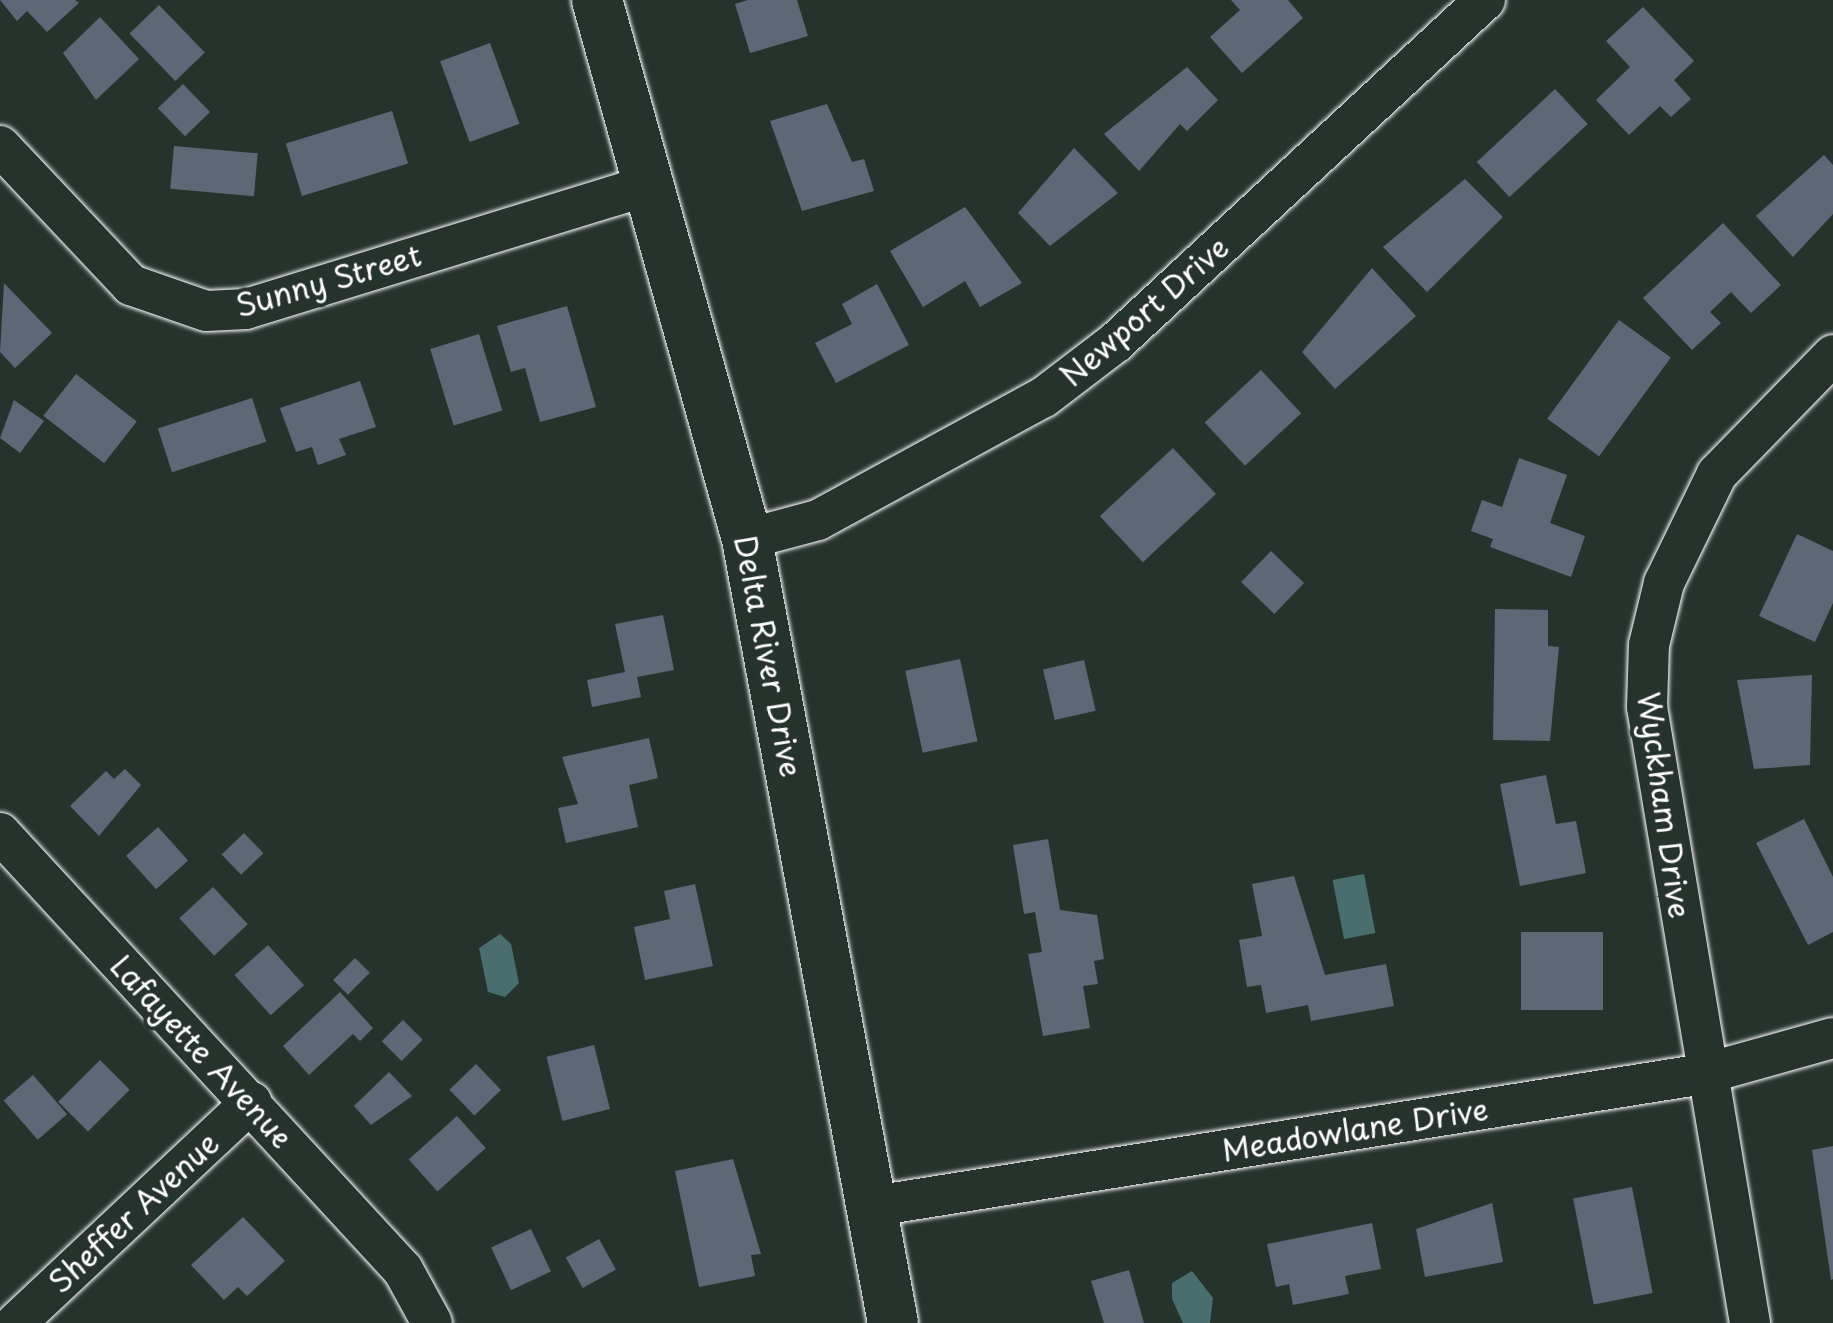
<!DOCTYPE html>
<style>
body{margin:0}
#map{position:relative;width:1833px;height:1323px;overflow:hidden;background:#26332d;font-family:"Playpen Sans",sans-serif}
div>[style]{position:absolute}
.water>*{inset:0;background:#496e6d;transform-origin:0 0}
.building>*{inset:0;background:#5d6775;transform-origin:0 0}
.roads{filter:drop-shadow(0 0 2px #fff) drop-shadow(0 0 2px #fff)}
.minor>*{height:40px;margin:-20px;padding:0 20px;transform-origin:20px;border-radius:20px;background:#26332d}
.tertiary>*{height:50px;margin:-25px;padding:0 25px;transform-origin:25px;border-radius:25px;background:#26332d}
span{translate:-50% -50%;white-space:nowrap;text-align:center;line-height:1.15;-webkit-text-stroke:8px #26332d;paint-order:stroke}
.street-label{font-size:30px;color:#fff}
</style>
<div id="map">
<div class="water">
<i style="left:1364px;top:874px;width:60px;height:32px;rotate:79deg"></i>
<i style="clip-path:polygon(500px 934px,511px 944px,519px 983px,505px 997px,488px 992px,479px 948px)"></i>
<i style="clip-path:polygon(1192px 1271px,1213px 1298px,1210px 1323px,1183px 1323px,1172px 1299px,1172px 1283px)"></i>
</div>
<div class="building">
<i style="clip-path:polygon(0 0,75px 0,79px 3px,47px 32px,27px 11px,17px 21px)"></i>
<i style="clip-path:polygon(748px 0,797px 0,808px 36px,750px 53px,735px 4px)"></i>
<i style="clip-path:polygon(1231px 0,1288px 0,1303px 18px,1242px 73px,1210px 37px,1240px 10px)"></i>
<i style="left:159px;top:5px;width:66px;height:41px;rotate:46deg"></i>
<i style="clip-path:polygon(1643px 7px,1694px 61px,1674px 80px,1691px 99px,1671px 117px,1660px 106px,1629px 135px,1596px 100px,1630px 67px,1606px 41px)"></i>
<i style="clip-path:polygon(100px 17px,139px 59px,96px 100px,63px 53px)"></i>
<i style="left:490px;top:43px;width:86px;height:53px;rotate:70deg"></i>
<i style="clip-path:polygon(1187px 67px,1218px 100px,1187px 131px,1180px 124px,1139px 171px,1104px 134px)"></i>
<i style="left:183px;top:84px;width:39px;height:35px;rotate:46deg"></i>
<i style="left:1555px;top:89px;width:48px;height:107px;rotate:47deg"></i>
<i style="clip-path:polygon(827px 104px,852px 162px,864px 159px,874px 191px,802px 211px,770px 121px)"></i>
<i style="left:392px;top:111px;width:55px;height:111px;rotate:73deg"></i>
<i style="left:174px;top:146px;width:84px;height:43px;rotate:5deg"></i>
<i style="clip-path:polygon(1074px 148px,1118px 193px,1050px 246px,1018px 213px)"></i>
<i style="clip-path:polygon(1824px 155px,1833px 165px,1833px 214px,1793px 257px,1756px 216px)"></i>
<i style="clip-path:polygon(1465px 179px,1503px 217px,1427px 292px,1383px 247px)"></i>
<i style="clip-path:polygon(965px 207px,1022px 283px,980px 307px,965px 281px,923px 307px,890px 251px)"></i>
<i style="clip-path:polygon(1723px 223px,1781px 285px,1751px 313px,1731px 292px,1710px 312px,1721px 323px,1692px 350px,1643px 298px)"></i>
<i style="clip-path:polygon(1372px 268px,1416px 316px,1335px 389px,1302px 352px)"></i>
<i style="clip-path:polygon(4px 283px,52px 333px,15px 368px,0 352px)"></i>
<i style="clip-path:polygon(877px 284px,909px 345px,836px 383px,815px 343px,852px 324px,842px 304px)"></i>
<i style="clip-path:polygon(567px 306px,596px 407px,540px 422px,525px 368px,511px 372px,497px 326px)"></i>
<i style="left:1619px;top:320px;width:64px;height:122px;rotate:36deg"></i>
<i style="left:479px;top:334px;width:80px;height:51px;rotate:73deg"></i>
<i style="left:1261px;top:370px;width:59px;height:77px;rotate:47deg"></i>
<i style="left:76px;top:374px;width:77px;height:53px;rotate:38deg"></i>
<i style="clip-path:polygon(360px 381px,376px 427px,339px 439px,346px 455px,318px 465px,312px 447px,296px 452px,280px 408px)"></i>
<i style="left:252px;top:398px;width:46px;height:99px;rotate:72deg"></i>
<i style="clip-path:polygon(14px 400px,44px 421px,20px 453px,0 438px)"></i>
<i style="left:1173px;top:448px;width:63px;height:100px;rotate:47deg"></i>
<i style="clip-path:polygon(1519px 458px,1567px 475px,1550px 523px,1585px 536px,1571px 577px,1490px 547px,1493px 539px,1471px 531px,1482px 500px,1502px 507px)"></i>
<i style="clip-path:polygon(1797px 534px,1833px 551px,1833px 603px,1815px 642px,1759px 616px)"></i>
<i style="left:1271px;top:551px;width:46px;height:43px;rotate:44deg"></i>
<i style="clip-path:polygon(1495px 609px,1548px 610px,1548px 646px,1559px 647px,1550px 741px,1493px 740px)"></i>
<i style="clip-path:polygon(663px 615px,674px 670px,637px 677px,641px 697px,592px 707px,587px 680px,625px 672px,615px 624px)"></i>
<i style="left:960px;top:659px;width:84px;height:56px;rotate:78deg"></i>
<i style="left:1084px;top:660px;width:52px;height:42px;rotate:77deg"></i>
<i style="clip-path:polygon(1812px 675px,1810px 765px,1754px 769px,1737px 680px)"></i>
<i style="clip-path:polygon(649px 738px,658px 778px,629px 785px,638px 827px,566px 843px,558px 808px,578px 804px,562px 757px)"></i>
<i style="clip-path:polygon(125px 769px,141px 785px,99px 836px,70px 806px,106px 771px,114px 779px)"></i>
<i style="clip-path:polygon(1546px 775px,1556px 824px,1576px 821px,1586px 873px,1520px 886px,1500px 784px)"></i>
<i style="clip-path:polygon(1804px 819px,1833px 877px,1833px 932px,1808px 945px,1756px 843px)"></i>
<i style="left:158px;top:827px;width:45px;height:43px;rotate:48deg"></i>
<i style="left:244px;top:833px;width:28px;height:31px;rotate:46deg"></i>
<i style="clip-path:polygon(1048px 839px,1060px 910px,1097px 915px,1104px 959px,1094px 961px,1098px 984px,1083px 986px,1090px 1028px,1043px 1036px,1028px 954px,1042px 952px,1035px 912px,1024px 914px,1013px 845px)"></i>
<i style="clip-path:polygon(1294px 876px,1325px 975px,1386px 964px,1394px 1006px,1311px 1021px,1308px 1005px,1266px 1013px,1261px 985px,1247px 987px,1239px 940px,1262px 936px,1252px 884px)"></i>
<i style="clip-path:polygon(695px 884px,713px 966px,645px 980px,634px 927px,670px 919px,664px 891px)"></i>
<i style="left:213px;top:887px;width:51px;height:46px;rotate:47deg"></i>
<i style="left:1521px;top:932px;width:82px;height:78px"></i>
<i style="left:268px;top:945px;width:54px;height:45px;rotate:48deg"></i>
<i style="left:355px;top:958px;width:21px;height:31px;rotate:45deg"></i>
<i style="clip-path:polygon(340px 992px,373px 1028px,360px 1041px,353px 1034px,309px 1075px,283px 1046px)"></i>
<i style="left:403px;top:1020px;width:28px;height:30px;rotate:45deg"></i>
<i style="left:594px;top:1045px;width:66px;height:49px;rotate:76deg"></i>
<i style="left:100px;top:1060px;width:42px;height:59px;rotate:45deg"></i>
<i style="left:476px;top:1064px;width:36px;height:37px;rotate:46deg"></i>
<i style="clip-path:polygon(389px 1072px,412px 1096px,371px 1125px,354px 1106px)"></i>
<i style="left:33px;top:1075px;width:52px;height:39px;rotate:49deg"></i>
<i style="left:457px;top:1116px;width:43px;height:65px;rotate:48deg"></i>
<i style="clip-path:polygon(1833px 1146px,1833px 1279px,1831px 1280px,1812px 1150px)"></i>
<i style="clip-path:polygon(733px 1159px,761px 1254px,751px 1255px,755px 1276px,699px 1287px,675px 1171px)"></i>
<i style="left:1632px;top:1187px;width:108px;height:60px;rotate:79deg"></i>
<i style="clip-path:polygon(1492px 1203px,1503px 1262px,1425px 1277px,1416px 1229px)"></i>
<i style="clip-path:polygon(243px 1217px,285px 1261px,247px 1296px,238px 1287px,224px 1300px,191px 1265px)"></i>
<i style="clip-path:polygon(1372px 1223px,1381px 1269px,1345px 1276px,1349px 1294px,1293px 1305px,1289px 1284px,1276px 1287px,1267px 1244px)"></i>
<i style="left:531px;top:1229px;width:47px;height:44px;rotate:65deg"></i>
<i style="left:599px;top:1239px;width:35px;height:38px;rotate:61deg"></i>
<i style="clip-path:polygon(1129px 1270px,1144px 1323px,1104px 1323px,1091px 1281px)"></i>
</div>
<div class="roads">
<div class="minor">
<i style="left:0;top:146px;width:191px;rotate:46.7deg"></i>
<i style="left:131px;top:285px;width:79px;rotate:19.1deg"></i>
<i style="left:206px;top:311px;width:40px;rotate:-2.9deg"></i>
<i style="left:246px;top:309px;width:425px;rotate:-17.1deg"></i>
<i style="left:747px;top:539px;width:73px;rotate:-15deg"></i>
<i style="left:818px;top:520px;width:257px;rotate:-28.6deg"></i>
<i style="left:1044px;top:397px;width:91px;rotate:-37.4deg"></i>
<i style="left:1116px;top:342px;width:503px;rotate:-42.83deg"></i>
<i style="left:0;top:833px;width:594px;rotate:47.32deg"></i>
<i style="left:403px;top:1270px;width:60px;rotate:61.3deg"></i>
<i style="left:874px;top:1206px;width:840px;rotate:-9.04deg"></i>
<i style="left:1704px;top:1074px;width:134px;rotate:-15.6deg"></i>
<i style="left:16px;top:1323px;width:323px;rotate:-43.2deg"></i>
<i style="left:1750px;top:1323px;width:625px;rotate:-99.49deg"></i>
<i style="left:1647px;top:707px;width:62px;rotate:-88.2deg"></i>
<i style="left:1649px;top:645px;width:64px;rotate:-76.4deg"></i>
<i style="left:1664px;top:583px;width:121px;rotate:-64.1deg"></i>
<i style="left:1717px;top:474px;width:166px;rotate:-45.7deg"></i>
</div>
<div class="tertiary">
<i style="left:597px;top:0;width:559px;rotate:74.45deg"></i>
<i style="left:747px;top:539px;width:797px;rotate:79.45deg"></i>
</div>
</div>
<div class="street-label">
<span style="left:328px;top:280px;rotate:-16deg">Sunny Street</span>
<span style="left:1144px;top:311px;rotate:-41deg">Newport Drive</span>
<span style="left:769px;top:656px;rotate:79deg">Delta River Drive</span>
<span style="left:1665px;top:805px;rotate:82deg">Wyckham Drive</span>
<span style="left:202px;top:1051px;rotate:47deg">Lafayette Avenue</span>
<span style="left:1355px;top:1129px;rotate:-9deg">Meadowlane Drive</span>
<span style="left:133px;top:1212px;rotate:-43deg">Sheffer Avenue</span>
</div>
</div>
